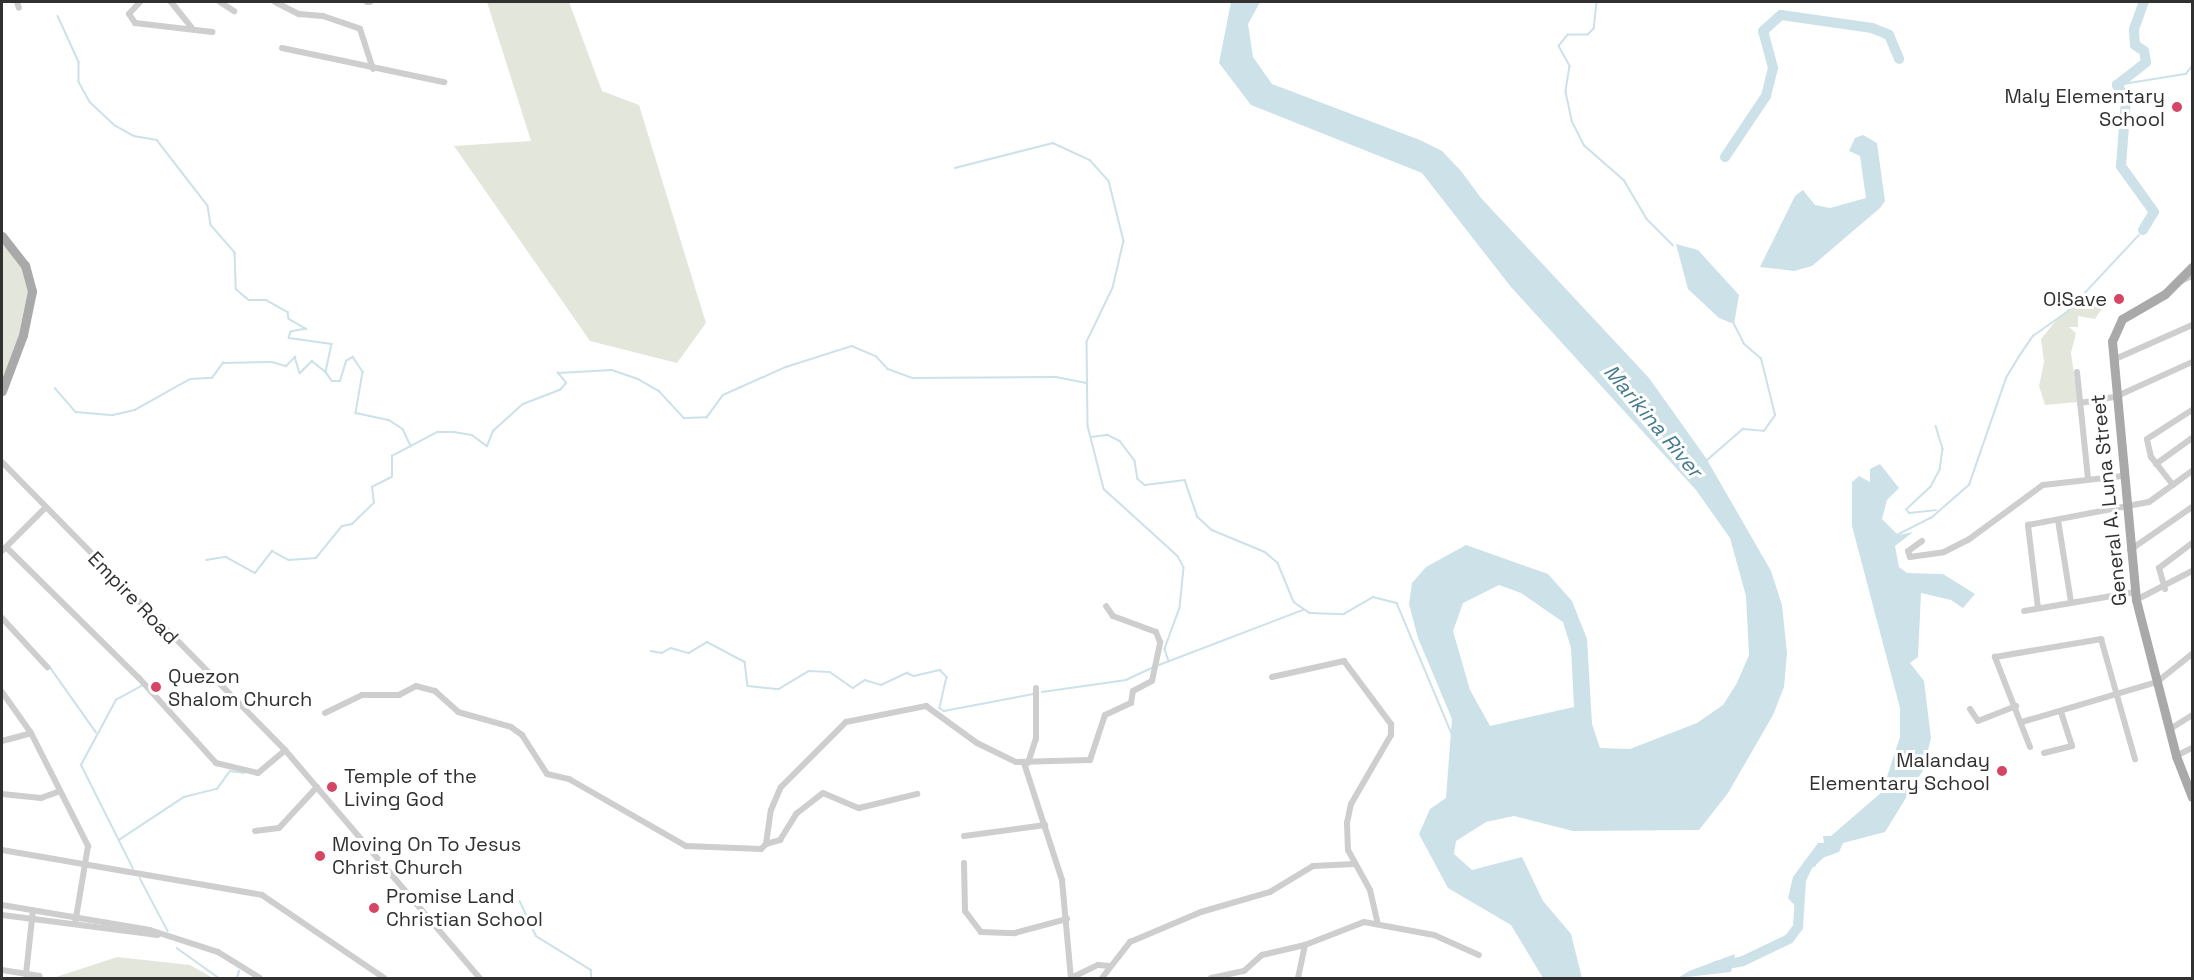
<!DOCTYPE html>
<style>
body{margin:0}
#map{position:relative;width:2194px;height:980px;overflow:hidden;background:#fff;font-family:"Space Grotesk",sans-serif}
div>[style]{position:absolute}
.green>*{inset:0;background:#e3e7db}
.water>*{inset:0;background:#cce1e8}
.stream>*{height:1.5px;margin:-0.75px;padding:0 0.75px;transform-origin:0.75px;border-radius:0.75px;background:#cce1e8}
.river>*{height:10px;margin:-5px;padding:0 5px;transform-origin:5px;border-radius:5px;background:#cce1e8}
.minor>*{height:6px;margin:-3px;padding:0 3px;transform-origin:3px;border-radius:3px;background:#cecece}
.primary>*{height:9px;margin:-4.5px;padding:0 4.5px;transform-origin:4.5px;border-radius:4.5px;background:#a9a9a9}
.dots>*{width:16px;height:16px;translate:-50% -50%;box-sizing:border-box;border:3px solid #fff;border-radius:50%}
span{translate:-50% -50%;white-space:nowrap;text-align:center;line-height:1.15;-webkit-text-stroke:6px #fff;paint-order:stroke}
.poi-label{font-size:20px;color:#313131}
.right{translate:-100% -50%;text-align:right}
.left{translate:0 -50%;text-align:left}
.street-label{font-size:20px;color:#313131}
.water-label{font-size:21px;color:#467b8d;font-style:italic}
.frame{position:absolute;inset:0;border:3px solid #313131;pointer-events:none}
</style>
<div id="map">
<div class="green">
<i style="clip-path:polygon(487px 2px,569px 2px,602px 91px,639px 105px,706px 323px,677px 363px,590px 341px,454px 146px,531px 141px)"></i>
<i style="clip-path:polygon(2px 239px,27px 274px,29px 305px,2px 388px)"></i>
<i style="clip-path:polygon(2087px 295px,2098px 295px,2106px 302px,2095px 319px,2078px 316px,2078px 327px,2069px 327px,2076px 333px,2071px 353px,2078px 402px,2045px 405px,2039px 386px,2044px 362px,2041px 339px,2059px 317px)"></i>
<i style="clip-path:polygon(117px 957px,190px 965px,213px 978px,53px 978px)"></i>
</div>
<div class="water">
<i style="clip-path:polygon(evenodd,1231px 2px,1260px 2px,1248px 24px,1253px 57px,1272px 84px,1420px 140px,1442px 151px,1461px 171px,1481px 198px,1649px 378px,1706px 458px,1771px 571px,1782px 605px,1787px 653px,1784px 687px,1773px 715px,1728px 793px,1699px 830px,1573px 831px,1514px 816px,1486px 822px,1456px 841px,1454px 854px,1472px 870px,1522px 857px,1543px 901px,1571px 934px,1582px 978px,1543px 978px,1511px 925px,1448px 888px,1419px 834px,1430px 809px,1446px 798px,1452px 719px,1418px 638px,1409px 604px,1412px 583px,1426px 567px,1466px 545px,1548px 574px,1572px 601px,1587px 639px,1592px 724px,1600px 748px,1630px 749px,1697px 723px,1723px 705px,1737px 683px,1749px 655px,1746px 596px,1730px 538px,1696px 490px,1511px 287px,1422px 173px,1251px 105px,1219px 63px,1231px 2px,1499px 585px,1521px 593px,1563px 622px,1571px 648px,1574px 707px,1490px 726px,1470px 690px,1453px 631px,1463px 603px,1499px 585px)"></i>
<i style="clip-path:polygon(1863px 135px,1877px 143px,1885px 201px,1880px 208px,1812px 266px,1794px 271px,1760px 267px,1795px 196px,1803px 190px,1815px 205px,1830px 208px,1866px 198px,1860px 156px,1849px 151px,1855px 138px)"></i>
<i style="clip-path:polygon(1676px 244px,1698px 250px,1739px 295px,1734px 324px,1719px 318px,1688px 289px)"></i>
<i style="clip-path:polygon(1880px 464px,1899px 488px,1887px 500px,1882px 519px,1898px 535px,1913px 532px,1895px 546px,1899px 567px,1907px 573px,1943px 574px,1975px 594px,1963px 608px,1951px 600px,1921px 593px,1918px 657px,1910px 663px,1924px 681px,1931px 738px,1923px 770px,1885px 832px,1843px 843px,1839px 852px,1825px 857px,1817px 853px,1816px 866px,1801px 872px,1797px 894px,1804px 912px,1793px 923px,1798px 909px,1788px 898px,1793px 877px,1818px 843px,1824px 843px,1823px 836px,1831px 836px,1882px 792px,1900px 737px,1900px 708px,1852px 526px,1852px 482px,1859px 476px,1870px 482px,1870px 469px)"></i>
<i style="clip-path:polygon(1735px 954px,1731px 972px,1678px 978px,1689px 971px)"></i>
</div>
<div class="stream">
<i style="left:1597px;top:2px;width:27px;rotate:96deg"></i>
<i style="left:1594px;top:29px;width:8px;rotate:135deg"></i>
<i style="left:1588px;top:35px;width:20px;rotate:180deg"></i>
<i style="left:1568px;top:35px;width:14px;rotate:129deg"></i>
<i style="left:1559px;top:46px;width:23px;rotate:61deg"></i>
<i style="left:1570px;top:66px;width:26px;rotate:99deg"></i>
<i style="left:1566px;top:92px;width:30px;rotate:78deg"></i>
<i style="left:1572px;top:121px;width:27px;rotate:63deg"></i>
<i style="left:1584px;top:145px;width:53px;rotate:41.2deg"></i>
<i style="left:1624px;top:180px;width:45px;rotate:59.5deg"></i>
<i style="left:1647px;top:219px;width:37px;rotate:45deg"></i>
<i style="left:58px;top:16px;width:51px;rotate:65.5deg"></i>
<i style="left:79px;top:62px;width:20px;rotate:90deg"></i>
<i style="left:79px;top:82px;width:23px;rotate:61deg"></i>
<i style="left:90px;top:102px;width:35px;rotate:43deg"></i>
<i style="left:116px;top:126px;width:21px;rotate:29deg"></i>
<i style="left:134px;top:136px;width:23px;rotate:10deg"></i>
<i style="left:157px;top:140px;width:83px;rotate:52.3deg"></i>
<i style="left:208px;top:206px;width:19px;rotate:81deg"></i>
<i style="left:211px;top:225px;width:37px;rotate:49deg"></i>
<i style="left:235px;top:253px;width:36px;rotate:88deg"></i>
<i style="left:236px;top:289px;width:17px;rotate:40deg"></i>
<i style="left:249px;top:300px;width:17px"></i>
<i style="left:266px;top:300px;width:25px;rotate:29deg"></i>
<i style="left:288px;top:312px;width:7px;rotate:82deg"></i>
<i style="left:289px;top:319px;width:20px;rotate:30deg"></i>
<i style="left:306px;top:329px;width:15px;rotate:169deg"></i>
<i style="left:291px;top:332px;width:6px;rotate:108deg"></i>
<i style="left:289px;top:338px;width:43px;rotate:7.9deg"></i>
<i style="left:332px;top:344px;width:29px;rotate:102deg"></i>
<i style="left:326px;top:372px;width:11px;rotate:56deg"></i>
<i style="left:332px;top:381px;width:8px"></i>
<i style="left:340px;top:381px;width:21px;rotate:-73deg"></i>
<i style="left:346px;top:361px;width:8px;rotate:-30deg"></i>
<i style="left:353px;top:357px;width:18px;rotate:56deg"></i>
<i style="left:363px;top:372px;width:42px;rotate:99.7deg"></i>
<i style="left:356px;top:413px;width:34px;rotate:12deg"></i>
<i style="left:389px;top:420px;width:17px;rotate:33deg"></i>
<i style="left:403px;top:429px;width:19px;rotate:65deg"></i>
<i style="left:411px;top:446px;width:30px;rotate:-28deg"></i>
<i style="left:437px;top:432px;width:17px"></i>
<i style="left:454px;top:432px;width:18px;rotate:9deg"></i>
<i style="left:472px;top:435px;width:19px;rotate:36deg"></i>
<i style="left:487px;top:446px;width:16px;rotate:-68deg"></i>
<i style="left:493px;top:431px;width:40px;rotate:-42deg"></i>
<i style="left:523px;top:404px;width:40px;rotate:-21deg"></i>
<i style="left:560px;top:390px;width:9px;rotate:-49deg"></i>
<i style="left:566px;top:383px;width:13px;rotate:-129deg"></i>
<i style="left:558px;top:373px;width:54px;rotate:-3.2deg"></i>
<i style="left:612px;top:370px;width:28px;rotate:19deg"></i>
<i style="left:638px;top:379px;width:24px;rotate:30deg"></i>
<i style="left:659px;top:391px;width:37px;rotate:47deg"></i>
<i style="left:684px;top:418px;width:23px;rotate:-2deg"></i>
<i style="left:707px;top:417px;width:27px;rotate:-54deg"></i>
<i style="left:723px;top:395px;width:69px;rotate:-24deg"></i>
<i style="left:786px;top:367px;width:69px;rotate:-17.7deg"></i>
<i style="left:852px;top:346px;width:26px;rotate:23deg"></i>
<i style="left:876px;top:356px;width:18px;rotate:47deg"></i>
<i style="left:888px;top:369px;width:27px;rotate:20deg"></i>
<i style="left:913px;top:378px;width:143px;rotate:-0.4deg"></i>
<i style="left:1056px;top:377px;width:32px;rotate:11deg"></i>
<i style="left:2117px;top:85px;width:70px;rotate:-9.1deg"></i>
<i style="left:2186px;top:74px;width:10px;rotate:-53deg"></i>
<i style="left:955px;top:168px;width:101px;rotate:-14.3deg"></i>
<i style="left:1053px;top:143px;width:41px;rotate:24.7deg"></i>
<i style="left:1090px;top:160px;width:28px;rotate:48deg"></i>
<i style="left:1109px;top:181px;width:62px;rotate:76deg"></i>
<i style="left:1124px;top:241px;width:48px;rotate:103.2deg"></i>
<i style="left:1113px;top:288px;width:60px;rotate:115.7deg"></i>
<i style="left:1087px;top:342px;width:84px;rotate:89.3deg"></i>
<i style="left:1088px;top:426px;width:65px;rotate:75.7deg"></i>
<i style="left:1104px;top:489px;width:100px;rotate:42.2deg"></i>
<i style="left:1178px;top:556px;width:13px;rotate:63deg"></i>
<i style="left:1184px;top:568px;width:40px;rotate:95.7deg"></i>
<i style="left:1180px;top:608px;width:44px;rotate:110.1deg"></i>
<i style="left:1165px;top:649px;width:13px;rotate:72deg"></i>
<i style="left:55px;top:388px;width:32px;rotate:49deg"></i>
<i style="left:76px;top:412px;width:37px;rotate:5deg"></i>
<i style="left:113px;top:415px;width:23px;rotate:-13deg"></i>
<i style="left:135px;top:410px;width:63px;rotate:-29.4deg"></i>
<i style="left:190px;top:379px;width:22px;rotate:-3deg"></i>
<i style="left:212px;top:378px;width:19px;rotate:-54deg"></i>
<i style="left:223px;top:363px;width:49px;rotate:-1.2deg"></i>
<i style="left:272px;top:362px;width:15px;rotate:16deg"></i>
<i style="left:286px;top:366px;width:13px;rotate:-45deg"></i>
<i style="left:295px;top:357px;width:17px;rotate:73deg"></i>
<i style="left:300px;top:373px;width:17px;rotate:-45deg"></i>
<i style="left:312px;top:361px;width:16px;rotate:38deg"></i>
<i style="left:1936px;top:426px;width:24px;rotate:73deg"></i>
<i style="left:1943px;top:449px;width:21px;rotate:98deg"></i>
<i style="left:1940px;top:470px;width:19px;rotate:118deg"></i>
<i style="left:1931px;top:487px;width:33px;rotate:137deg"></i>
<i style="left:1907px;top:509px;width:4px;rotate:63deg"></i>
<i style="left:1909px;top:513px;width:27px;rotate:-6deg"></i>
<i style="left:1091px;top:437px;width:17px;rotate:-7deg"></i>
<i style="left:1108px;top:435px;width:13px;rotate:27deg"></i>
<i style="left:1120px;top:441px;width:25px;rotate:53deg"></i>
<i style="left:1135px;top:461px;width:18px;rotate:81deg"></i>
<i style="left:1138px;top:479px;width:9px;rotate:41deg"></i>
<i style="left:1145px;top:485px;width:40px;rotate:-7.1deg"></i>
<i style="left:1185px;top:480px;width:39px;rotate:71deg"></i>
<i style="left:1198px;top:517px;width:19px;rotate:43deg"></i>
<i style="left:1212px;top:530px;width:57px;rotate:22.5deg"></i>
<i style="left:1265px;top:552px;width:17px;rotate:40deg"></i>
<i style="left:1278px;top:563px;width:42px;rotate:67.7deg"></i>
<i style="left:1294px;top:602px;width:19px;rotate:35deg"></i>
<i style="left:1310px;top:613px;width:34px;rotate:2deg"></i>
<i style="left:1344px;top:614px;width:34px;rotate:-30deg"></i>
<i style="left:1373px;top:597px;width:25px;rotate:14deg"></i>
<i style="left:1397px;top:603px;width:142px;rotate:67.2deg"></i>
<i style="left:1706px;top:461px;width:49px;rotate:-40.9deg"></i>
<i style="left:1743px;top:429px;width:21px;rotate:5deg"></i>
<i style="left:1764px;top:431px;width:19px;rotate:-55deg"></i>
<i style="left:1775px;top:415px;width:58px;rotate:-104deg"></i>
<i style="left:1761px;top:359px;width:23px;rotate:-139deg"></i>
<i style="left:1744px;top:344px;width:22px;rotate:-117deg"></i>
<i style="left:1897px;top:535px;width:38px;rotate:-27deg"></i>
<i style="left:1931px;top:518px;width:50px;rotate:-41deg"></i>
<i style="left:1969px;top:485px;width:113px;rotate:-70.9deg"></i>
<i style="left:2006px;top:378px;width:23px;rotate:-59deg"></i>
<i style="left:2018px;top:358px;width:27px;rotate:-56deg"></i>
<i style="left:2033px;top:336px;width:42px;rotate:-35.2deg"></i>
<i style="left:2067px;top:312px;width:105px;rotate:-46.9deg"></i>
<i style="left:206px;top:560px;width:20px;rotate:-9deg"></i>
<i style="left:226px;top:557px;width:33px;rotate:29deg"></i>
<i style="left:255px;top:573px;width:28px;rotate:-52deg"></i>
<i style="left:272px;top:551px;width:19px;rotate:28deg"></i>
<i style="left:289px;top:560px;width:27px;rotate:-4deg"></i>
<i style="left:316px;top:558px;width:41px;rotate:-50.9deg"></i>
<i style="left:342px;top:526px;width:10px;rotate:-11deg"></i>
<i style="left:352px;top:524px;width:30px;rotate:-44deg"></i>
<i style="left:374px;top:503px;width:16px;rotate:-97deg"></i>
<i style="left:372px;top:487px;width:22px;rotate:-27deg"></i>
<i style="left:392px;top:477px;width:21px;rotate:-90deg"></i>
<i style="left:392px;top:456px;width:21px;rotate:-28deg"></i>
<i style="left:651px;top:651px;width:11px;rotate:10deg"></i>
<i style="left:662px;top:653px;width:10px;rotate:-29deg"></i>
<i style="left:671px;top:648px;width:19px;rotate:16deg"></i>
<i style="left:689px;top:653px;width:21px;rotate:-31deg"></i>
<i style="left:707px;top:642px;width:43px;rotate:27.8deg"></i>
<i style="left:745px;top:662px;width:24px;rotate:83deg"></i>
<i style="left:748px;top:686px;width:31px;rotate:6deg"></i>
<i style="left:779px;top:689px;width:35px;rotate:-31deg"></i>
<i style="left:809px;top:671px;width:21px;rotate:3deg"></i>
<i style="left:830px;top:672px;width:28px;rotate:35deg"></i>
<i style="left:853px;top:688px;width:14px;rotate:-34deg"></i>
<i style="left:865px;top:680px;width:17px;rotate:17deg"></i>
<i style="left:881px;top:685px;width:29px;rotate:-25deg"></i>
<i style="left:907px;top:673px;width:8px;rotate:23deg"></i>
<i style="left:914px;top:676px;width:27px;rotate:-13deg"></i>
<i style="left:940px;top:670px;width:10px;rotate:45deg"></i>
<i style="left:947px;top:677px;width:32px;rotate:103deg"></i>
<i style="left:940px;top:708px;width:5px;rotate:37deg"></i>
<i style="left:944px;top:711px;width:92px;rotate:-10.7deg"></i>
<i style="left:1159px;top:665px;width:154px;rotate:-20.9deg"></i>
<i style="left:50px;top:667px;width:80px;rotate:54.7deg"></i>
<i style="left:1042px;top:692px;width:85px;rotate:-8.1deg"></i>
<i style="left:1126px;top:680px;width:29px;rotate:-25deg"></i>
<i style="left:119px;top:840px;width:78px;rotate:-33.5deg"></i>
<i style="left:184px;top:797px;width:34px;rotate:-14deg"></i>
<i style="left:217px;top:789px;width:22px;rotate:-54deg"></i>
<i style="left:230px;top:771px;width:14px;rotate:8deg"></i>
<i style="left:133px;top:869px;width:116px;rotate:-116.6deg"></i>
<i style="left:81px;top:765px;width:74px;rotate:-61.7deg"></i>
<i style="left:116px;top:700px;width:29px;rotate:-29deg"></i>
<i style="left:140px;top:878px;width:60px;rotate:62.2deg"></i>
<i style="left:520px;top:901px;width:38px;rotate:65deg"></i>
<i style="left:536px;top:936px;width:65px;rotate:31.7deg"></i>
<i style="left:591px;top:970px;width:8px;rotate:83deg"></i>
<i style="left:177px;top:948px;width:52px;rotate:35.5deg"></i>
<i style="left:237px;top:978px;width:7px;rotate:-74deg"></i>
</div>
<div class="river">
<i style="left:1725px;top:157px;width:73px;rotate:-56.1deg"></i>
<i style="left:1766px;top:96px;width:29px;rotate:-76deg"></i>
<i style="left:1773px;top:68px;width:38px;rotate:-105deg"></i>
<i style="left:1763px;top:31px;width:24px;rotate:-42deg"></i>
<i style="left:1781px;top:15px;width:92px;rotate:8.1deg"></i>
<i style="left:1872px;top:28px;width:18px;rotate:22deg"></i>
<i style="left:1889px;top:35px;width:26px;rotate:67deg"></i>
<i style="left:2143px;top:230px;width:21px;rotate:-59deg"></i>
<i style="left:2154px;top:212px;width:57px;rotate:-125.7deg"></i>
<i style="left:2121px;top:166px;width:67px;rotate:-85.7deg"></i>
<i style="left:2126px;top:99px;width:17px;rotate:-123deg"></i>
<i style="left:2117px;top:85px;width:37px;rotate:-38deg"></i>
<i style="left:2146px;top:62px;width:11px;rotate:-100deg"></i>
<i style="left:2144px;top:51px;width:11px;rotate:-146deg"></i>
<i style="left:2135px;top:45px;width:16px;rotate:-94deg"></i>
<i style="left:2134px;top:29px;width:29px;rotate:-70deg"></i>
<i style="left:1716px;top:966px;width:27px;rotate:-10deg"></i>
<i style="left:1743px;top:961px;width:51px;rotate:-25.6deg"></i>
<i style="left:1789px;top:939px;width:15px;rotate:-53deg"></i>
<i style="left:1798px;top:927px;width:47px;rotate:-86.3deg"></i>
<i style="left:1801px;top:880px;width:17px;rotate:-65deg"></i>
<i style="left:1808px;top:865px;width:31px;rotate:-42deg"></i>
</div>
<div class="minor">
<i style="left:17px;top:2px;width:6px;rotate:72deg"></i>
<i style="left:140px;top:2px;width:16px;rotate:133deg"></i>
<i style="left:129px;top:14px;width:11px;rotate:56deg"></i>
<i style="left:135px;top:23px;width:78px;rotate:6.7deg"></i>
<i style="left:171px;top:2px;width:32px;rotate:51deg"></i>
<i style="left:220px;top:2px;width:17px;rotate:33deg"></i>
<i style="left:275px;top:2px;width:27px;rotate:27deg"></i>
<i style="left:299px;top:14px;width:24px;rotate:5deg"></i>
<i style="left:323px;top:16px;width:39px;rotate:19deg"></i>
<i style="left:360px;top:29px;width:42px;rotate:72deg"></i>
<i style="left:367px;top:2px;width:3px"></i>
<i style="left:282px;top:48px;width:166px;rotate:11.9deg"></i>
<i style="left:2179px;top:282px;width:14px;rotate:-25deg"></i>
<i style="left:2113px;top:360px;width:86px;rotate:-23.9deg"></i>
<i style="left:2077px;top:372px;width:107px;rotate:84.1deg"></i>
<i style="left:2080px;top:403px;width:36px;rotate:-10deg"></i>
<i style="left:2115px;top:397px;width:85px;rotate:-24.4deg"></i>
<i style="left:2px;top:462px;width:404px;rotate:45.5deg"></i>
<i style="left:285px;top:750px;width:300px;rotate:49.5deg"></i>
<i style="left:2156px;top:464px;width:44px;rotate:-35.8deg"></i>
<i style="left:2173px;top:485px;width:36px;rotate:-128deg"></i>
<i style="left:2151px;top:457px;width:18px;rotate:-103deg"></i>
<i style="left:2147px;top:439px;width:54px;rotate:-32.8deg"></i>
<i style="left:2058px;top:520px;width:83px;rotate:81deg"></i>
<i style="left:1922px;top:541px;width:17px;rotate:144deg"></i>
<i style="left:1908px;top:551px;width:6px;rotate:72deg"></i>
<i style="left:1910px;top:557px;width:34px;rotate:-8deg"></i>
<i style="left:1944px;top:552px;width:27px;rotate:-27deg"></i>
<i style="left:1968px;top:540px;width:93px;rotate:-36.3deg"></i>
<i style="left:2043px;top:485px;width:80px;rotate:-6.5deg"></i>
<i style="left:6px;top:547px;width:187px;rotate:44.6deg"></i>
<i style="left:139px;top:678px;width:115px;rotate:47.8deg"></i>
<i style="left:216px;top:763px;width:43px;rotate:13.4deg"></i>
<i style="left:258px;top:773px;width:35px;rotate:-40deg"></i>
<i style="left:2130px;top:550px;width:75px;rotate:-34.7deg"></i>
<i style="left:2px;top:551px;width:61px;rotate:-45deg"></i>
<i style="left:2165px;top:589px;width:22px;rotate:-106deg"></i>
<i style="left:2159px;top:568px;width:41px;rotate:-37.1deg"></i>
<i style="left:2136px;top:600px;width:63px;rotate:-27.4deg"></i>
<i style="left:2038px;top:608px;width:84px;rotate:-96.9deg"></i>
<i style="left:2028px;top:525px;width:123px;rotate:-10.8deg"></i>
<i style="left:2149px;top:502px;width:53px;rotate:-35.8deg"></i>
<i style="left:2024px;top:611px;width:113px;rotate:-9.7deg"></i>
<i style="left:2px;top:618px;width:67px;rotate:47.4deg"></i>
<i style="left:1272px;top:677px;width:74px;rotate:-12.5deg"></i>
<i style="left:1344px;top:661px;width:79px;rotate:53.3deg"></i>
<i style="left:1391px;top:724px;width:11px;rotate:90deg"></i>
<i style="left:1391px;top:735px;width:80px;rotate:120.1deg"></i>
<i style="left:1351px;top:804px;width:19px;rotate:102deg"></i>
<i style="left:1347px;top:823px;width:27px;rotate:88deg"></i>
<i style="left:1348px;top:850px;width:46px;rotate:61.2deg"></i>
<i style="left:1370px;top:890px;width:32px;rotate:77deg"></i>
<i style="left:2px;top:692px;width:50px;rotate:54.7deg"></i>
<i style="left:31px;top:733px;width:127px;rotate:63.2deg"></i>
<i style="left:88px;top:846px;width:79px;rotate:99.5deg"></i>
<i style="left:1970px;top:709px;width:14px;rotate:56deg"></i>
<i style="left:1978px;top:721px;width:41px;rotate:-21.5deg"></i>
<i style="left:325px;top:713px;width:41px;rotate:-25.9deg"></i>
<i style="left:362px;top:695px;width:37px"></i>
<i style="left:399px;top:695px;width:19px;rotate:-28deg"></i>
<i style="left:416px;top:686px;width:20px;rotate:15deg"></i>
<i style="left:435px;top:691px;width:31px;rotate:42deg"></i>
<i style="left:458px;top:712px;width:55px;rotate:15.8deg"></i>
<i style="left:511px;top:727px;width:14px;rotate:36deg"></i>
<i style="left:522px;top:735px;width:46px;rotate:57.3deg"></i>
<i style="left:547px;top:774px;width:23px;rotate:13deg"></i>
<i style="left:569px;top:779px;width:135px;rotate:29.8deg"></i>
<i style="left:686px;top:846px;width:75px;rotate:2.3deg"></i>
<i style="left:761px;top:849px;width:7px;rotate:-45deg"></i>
<i style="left:766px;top:844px;width:34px;rotate:-82deg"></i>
<i style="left:771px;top:810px;width:25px;rotate:-67deg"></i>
<i style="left:781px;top:787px;width:92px;rotate:-45deg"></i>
<i style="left:846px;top:722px;width:82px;rotate:-11.3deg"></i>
<i style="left:926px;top:706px;width:63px;rotate:36deg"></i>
<i style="left:977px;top:743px;width:43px;rotate:26deg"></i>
<i style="left:1016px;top:762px;width:74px;rotate:-1.5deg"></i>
<i style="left:1090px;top:760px;width:47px;rotate:-71.6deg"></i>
<i style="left:1105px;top:715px;width:29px;rotate:-25deg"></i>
<i style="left:1131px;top:703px;width:12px;rotate:-81deg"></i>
<i style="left:1133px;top:691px;width:21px;rotate:-28deg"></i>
<i style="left:1152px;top:681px;width:40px;rotate:-78deg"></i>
<i style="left:1160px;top:642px;width:11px;rotate:-112deg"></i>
<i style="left:1156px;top:632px;width:46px;rotate:-159.6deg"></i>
<i style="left:1113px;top:616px;width:12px;rotate:-125deg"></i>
<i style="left:2022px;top:722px;width:141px;rotate:-16.5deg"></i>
<i style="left:2157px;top:682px;width:45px;rotate:-38.7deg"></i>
<i style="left:2170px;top:729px;width:26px;rotate:-32deg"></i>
<i style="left:2px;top:741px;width:30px;rotate:-15deg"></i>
<i style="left:2030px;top:747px;width:97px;rotate:-111.3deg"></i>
<i style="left:1995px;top:657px;width:108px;rotate:-9.6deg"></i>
<i style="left:2101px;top:639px;width:125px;rotate:74.2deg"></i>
<i style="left:2044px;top:753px;width:29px;rotate:-14deg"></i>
<i style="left:2072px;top:746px;width:36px;rotate:-108deg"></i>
<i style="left:2176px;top:756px;width:18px;rotate:-27deg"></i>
<i style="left:1024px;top:763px;width:123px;rotate:72deg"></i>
<i style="left:1062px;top:880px;width:98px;rotate:84.8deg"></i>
<i style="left:1028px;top:763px;width:25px;rotate:-72deg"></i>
<i style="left:1036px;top:739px;width:51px;rotate:-90deg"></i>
<i style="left:2px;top:794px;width:39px;rotate:6deg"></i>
<i style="left:41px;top:798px;width:20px;rotate:-20deg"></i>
<i style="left:255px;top:831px;width:24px;rotate:-7deg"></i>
<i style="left:279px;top:828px;width:56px;rotate:-47.2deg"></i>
<i style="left:964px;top:836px;width:82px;rotate:-7.7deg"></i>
<i style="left:766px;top:844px;width:15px;rotate:-16deg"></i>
<i style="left:780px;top:840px;width:31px;rotate:-58deg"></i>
<i style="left:796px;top:814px;width:34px;rotate:-38deg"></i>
<i style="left:823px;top:793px;width:39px;rotate:23deg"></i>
<i style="left:859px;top:808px;width:60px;rotate:-13.6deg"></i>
<i style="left:2px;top:850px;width:264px;rotate:9.8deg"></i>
<i style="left:262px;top:895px;width:148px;rotate:34.2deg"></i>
<i style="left:964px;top:863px;width:48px;rotate:88.8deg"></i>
<i style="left:965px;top:911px;width:26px;rotate:53deg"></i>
<i style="left:981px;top:932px;width:34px;rotate:2deg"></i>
<i style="left:1015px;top:933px;width:54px;rotate:-15.1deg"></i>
<i style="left:2px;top:905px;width:150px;rotate:9.6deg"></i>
<i style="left:150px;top:930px;width:71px;rotate:17.9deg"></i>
<i style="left:218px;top:952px;width:49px;rotate:31.8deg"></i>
<i style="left:2px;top:915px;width:157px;rotate:7.3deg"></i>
<i style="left:2px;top:970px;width:38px;rotate:9deg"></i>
<i style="left:26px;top:974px;width:64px;rotate:-83.8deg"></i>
<i style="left:1071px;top:978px;width:30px;rotate:-26deg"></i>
<i style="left:1098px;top:965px;width:12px;rotate:5deg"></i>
<i style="left:1102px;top:978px;width:46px;rotate:-52.1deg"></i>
<i style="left:1130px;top:942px;width:77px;rotate:-22.9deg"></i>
<i style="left:1201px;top:912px;width:72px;rotate:-16.2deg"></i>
<i style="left:1270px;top:892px;width:50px;rotate:-31.2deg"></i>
<i style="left:1313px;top:866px;width:42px;rotate:-2.7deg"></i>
<i style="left:1211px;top:978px;width:34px;rotate:-12deg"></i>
<i style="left:1244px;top:971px;width:24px;rotate:-42deg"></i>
<i style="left:1262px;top:955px;width:44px;rotate:-13.1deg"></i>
<i style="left:1298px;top:978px;width:34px;rotate:-78deg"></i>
<i style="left:1305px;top:945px;width:63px;rotate:-21.3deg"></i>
<i style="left:1364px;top:922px;width:71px;rotate:10.5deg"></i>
<i style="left:1434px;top:935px;width:49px;rotate:24deg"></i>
</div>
<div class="primary">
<i style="left:2px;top:236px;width:37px;rotate:52deg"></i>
<i style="left:25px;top:265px;width:27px;rotate:75deg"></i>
<i style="left:32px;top:291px;width:45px;rotate:101.6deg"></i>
<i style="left:23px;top:335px;width:60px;rotate:110.6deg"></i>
<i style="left:2192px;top:267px;width:38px;rotate:135deg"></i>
<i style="left:2165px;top:294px;width:50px;rotate:149.8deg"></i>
<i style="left:2122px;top:319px;width:24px;rotate:114deg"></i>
<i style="left:2112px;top:341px;width:260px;rotate:84.7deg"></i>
<i style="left:2136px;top:600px;width:161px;rotate:75.6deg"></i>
<i style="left:2176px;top:756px;width:44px;rotate:68.7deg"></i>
</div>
<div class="dots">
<i style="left:2177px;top:107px;background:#d64664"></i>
<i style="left:2119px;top:299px;background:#d64664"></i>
<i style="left:156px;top:687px;background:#d64664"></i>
<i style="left:2002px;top:771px;background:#d64664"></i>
<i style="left:332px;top:787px;background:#d64664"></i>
<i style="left:320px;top:856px;background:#d64664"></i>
<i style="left:374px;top:908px;background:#d64664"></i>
</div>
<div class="poi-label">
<span class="right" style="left:2165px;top:108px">Maly Elementary<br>School</span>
<span class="right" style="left:2107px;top:299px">O!Save</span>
<span class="left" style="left:168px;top:688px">Quezon<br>Shalom Church</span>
<span class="right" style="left:1990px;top:772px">Malanday<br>Elementary School</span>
<span class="left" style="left:344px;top:788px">Temple of the<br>Living God</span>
<span class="left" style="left:332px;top:856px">Moving On To Jesus<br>Christ Church</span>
<span class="left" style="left:386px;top:908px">Promise Land<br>Christian School</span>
</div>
<div class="street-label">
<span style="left:2109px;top:500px;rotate:-96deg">General A. Luna Street</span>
<span style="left:133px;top:598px;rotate:46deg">Empire Road</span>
</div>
<div class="water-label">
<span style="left:1653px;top:421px;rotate:50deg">Marikina River</span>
</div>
<div class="frame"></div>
</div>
